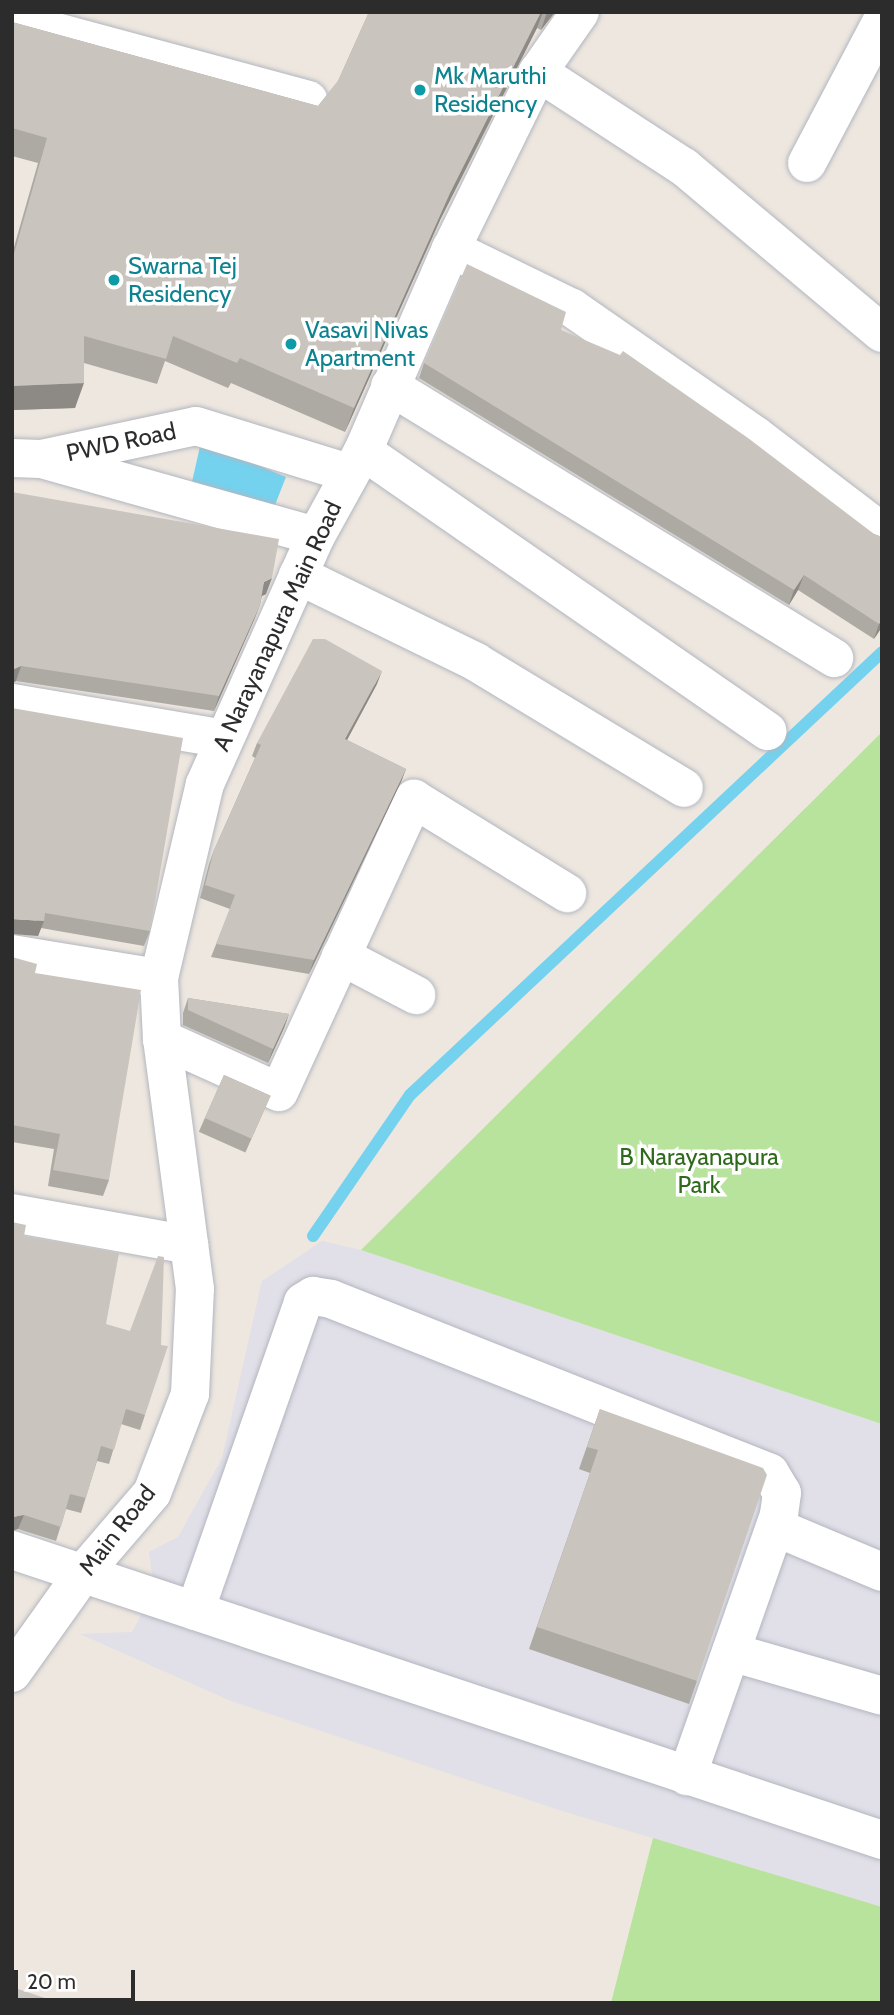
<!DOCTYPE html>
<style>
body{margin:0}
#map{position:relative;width:894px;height:2015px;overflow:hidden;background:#eee7df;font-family:Cabin,sans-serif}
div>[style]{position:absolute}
.industrial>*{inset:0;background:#e1dfe7}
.green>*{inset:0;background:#b7e39d}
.water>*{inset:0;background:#74d2ee}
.stream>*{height:12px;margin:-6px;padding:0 6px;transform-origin:6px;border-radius:6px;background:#74d2ee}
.roads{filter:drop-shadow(0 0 2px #b2b6c0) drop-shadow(0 0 2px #b2b6c0)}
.minor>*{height:38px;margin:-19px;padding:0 19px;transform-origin:19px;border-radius:19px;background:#fff}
.wall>*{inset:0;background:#ada9a3;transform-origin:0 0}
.shaded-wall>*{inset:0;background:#8d8985}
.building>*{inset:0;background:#c9c4be;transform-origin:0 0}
.dots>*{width:19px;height:19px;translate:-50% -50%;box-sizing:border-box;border:4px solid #fff;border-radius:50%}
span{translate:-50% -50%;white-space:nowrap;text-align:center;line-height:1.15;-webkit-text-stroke:7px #fff;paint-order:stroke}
.culture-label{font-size:24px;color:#0d838f}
.left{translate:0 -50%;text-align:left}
.street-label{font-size:24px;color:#2c2c2c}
.park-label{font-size:24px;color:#2f6a1c}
.frame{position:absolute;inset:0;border:14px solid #2c2c2c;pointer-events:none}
.scale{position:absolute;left:14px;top:1970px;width:121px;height:32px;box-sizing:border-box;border:4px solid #2c2c2c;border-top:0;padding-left:9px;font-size:21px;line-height:24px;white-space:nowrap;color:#2c2c2c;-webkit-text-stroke:5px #fff;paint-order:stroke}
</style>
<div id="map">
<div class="industrial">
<i style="clip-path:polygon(322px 1241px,361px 1250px,882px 1424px,882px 1907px,559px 1810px,231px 1701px,80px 1634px,132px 1632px,154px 1591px,149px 1552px,178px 1537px,222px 1458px,262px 1281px)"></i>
</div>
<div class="green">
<i style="clip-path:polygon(882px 732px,882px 1424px,361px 1250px)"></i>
<i style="clip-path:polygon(653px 1838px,882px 1907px,882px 2003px,611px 2003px)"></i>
</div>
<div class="water">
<i style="clip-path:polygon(201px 442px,286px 477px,273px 510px,189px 495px)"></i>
</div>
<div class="stream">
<i style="left:313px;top:1236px;width:171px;rotate:-55.5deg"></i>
<i style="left:410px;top:1095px;width:647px;rotate:-43.18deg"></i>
</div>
<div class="roads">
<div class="minor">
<i style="left:12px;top:20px;width:307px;rotate:15.1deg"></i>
<i style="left:538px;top:72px;width:174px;rotate:33.1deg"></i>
<i style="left:684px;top:167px;width:258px;rotate:40deg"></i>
<i style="left:807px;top:163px;width:161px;rotate:-62.2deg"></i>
<i style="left:451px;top:249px;width:135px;rotate:26deg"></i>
<i style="left:572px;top:308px;width:223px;rotate:34.8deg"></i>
<i style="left:755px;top:435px;width:160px;rotate:37.4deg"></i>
<i style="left:390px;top:386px;width:521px;rotate:31.49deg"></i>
<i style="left:363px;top:451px;width:492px;rotate:34.7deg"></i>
<i style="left:12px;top:458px;width:29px;rotate:2deg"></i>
<i style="left:41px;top:459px;width:158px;rotate:-12deg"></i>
<i style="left:196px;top:426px;width:160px;rotate:17.1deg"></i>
<i style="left:45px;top:460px;width:281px;rotate:15.7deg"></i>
<i style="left:298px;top:575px;width:198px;rotate:26deg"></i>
<i style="left:476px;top:662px;width:243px;rotate:31.2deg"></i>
<i style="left:12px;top:703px;width:215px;rotate:9.6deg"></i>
<i style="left:12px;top:954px;width:149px;rotate:9.3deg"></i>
<i style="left:341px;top:956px;width:85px;rotate:27.5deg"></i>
<i style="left:162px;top:1039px;width:128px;rotate:24.4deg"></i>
<i style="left:279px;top:1092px;width:323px;rotate:-65.3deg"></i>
<i style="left:414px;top:799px;width:180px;rotate:31.6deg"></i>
<i style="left:12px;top:1213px;width:180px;rotate:10.2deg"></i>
<i style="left:775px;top:1527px;width:116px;rotate:22.8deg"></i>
<i style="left:12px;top:1550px;width:917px;rotate:18.43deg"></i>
<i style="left:195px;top:1611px;width:327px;rotate:-70.7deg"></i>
<i style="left:303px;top:1302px;width:12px;rotate:-31deg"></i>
<i style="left:313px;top:1296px;width:18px;rotate:9deg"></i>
<i style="left:331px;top:1299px;width:472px;rotate:21.6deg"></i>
<i style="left:770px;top:1473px;width:23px;rotate:59deg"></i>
<i style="left:782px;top:1493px;width:22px;rotate:98deg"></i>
<i style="left:779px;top:1515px;width:277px;rotate:109.4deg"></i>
<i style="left:731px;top:1652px;width:157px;rotate:16.2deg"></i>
<i style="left:12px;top:1673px;width:124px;rotate:-54.5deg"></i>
<i style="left:84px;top:1572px;width:104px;rotate:-49.3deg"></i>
<i style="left:152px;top:1493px;width:106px;rotate:-69deg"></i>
<i style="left:190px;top:1394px;width:105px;rotate:-87.3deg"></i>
<i style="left:195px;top:1289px;width:252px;rotate:-97.5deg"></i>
<i style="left:162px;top:1039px;width:61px;rotate:-92.8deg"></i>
<i style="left:159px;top:978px;width:199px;rotate:-76.7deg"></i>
<i style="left:205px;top:784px;width:272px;rotate:-65.9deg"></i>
<i style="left:316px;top:536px;width:97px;rotate:-61.1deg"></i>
<i style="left:363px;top:451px;width:220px;rotate:-66.5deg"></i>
<i style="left:451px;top:249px;width:197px;rotate:-63.8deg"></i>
<i style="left:538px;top:72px;width:73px;rotate:-55deg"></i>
</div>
</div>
<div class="wall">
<i style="clip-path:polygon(369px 12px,555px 12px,541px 30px,537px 28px,441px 218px,345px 432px,231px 383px,228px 388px,165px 361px,157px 384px,84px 363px,75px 408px,12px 410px,12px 254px,38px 163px,12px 156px,12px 22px,318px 106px,338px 81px)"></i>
<i style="clip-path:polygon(561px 330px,874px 534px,882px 537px,882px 627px,874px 639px,798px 590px,789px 605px,419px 378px,424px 363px)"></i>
<i style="clip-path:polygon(12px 492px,266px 594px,262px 596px,260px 605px,254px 620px,214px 711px,16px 681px,12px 683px)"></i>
<i style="clip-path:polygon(377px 684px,347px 740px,406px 769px,401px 782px,309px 974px,211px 957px,230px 909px,200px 898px,209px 864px,214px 850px,255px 758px,252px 756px,257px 743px)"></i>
<i style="clip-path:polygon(12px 708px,150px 931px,144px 946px,41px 928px,38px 936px)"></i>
<i style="clip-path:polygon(12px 957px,35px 973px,109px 1180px,103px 1196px,48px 1186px,54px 1149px,12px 1142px)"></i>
<i style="clip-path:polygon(188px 998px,289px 1014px,284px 1028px,268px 1063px,183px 1025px,183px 1013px)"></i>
<i style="left:224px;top:1075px;width:51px;height:62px;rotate:24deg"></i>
<i style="clip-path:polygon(24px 1236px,106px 1324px,145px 1415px,140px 1430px,121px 1424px,109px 1464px,97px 1461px,81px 1513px,66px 1509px,56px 1541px,18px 1529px)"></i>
<i style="clip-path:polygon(600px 1409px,697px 1681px,689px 1704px,529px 1649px,590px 1473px,579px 1469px)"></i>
</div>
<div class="shaded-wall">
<i style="clip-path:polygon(541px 12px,543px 12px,537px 28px,441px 218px,345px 432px,354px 408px,450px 193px)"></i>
<i style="clip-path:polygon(547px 12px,555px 12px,541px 30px)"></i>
<i style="clip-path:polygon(84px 383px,75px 408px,12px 410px,12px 386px)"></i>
<i style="clip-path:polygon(804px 575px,798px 590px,789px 605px,794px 590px)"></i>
<i style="clip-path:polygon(272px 578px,266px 594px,258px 598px,264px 582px)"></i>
<i style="clip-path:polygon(260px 605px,254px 620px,214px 711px,219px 696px)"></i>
<i style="clip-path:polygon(882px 620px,882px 627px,874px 639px,879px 624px)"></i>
<i style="clip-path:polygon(21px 666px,16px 681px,12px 683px,12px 670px)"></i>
<i style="clip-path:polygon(382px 671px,377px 684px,340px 753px,345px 739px)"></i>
<i style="clip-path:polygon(406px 769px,401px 782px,309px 974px,314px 960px)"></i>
<i style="clip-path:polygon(12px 919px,44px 921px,38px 936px,12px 934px)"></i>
<i style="clip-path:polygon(289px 1014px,284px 1028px,268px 1063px,273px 1049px)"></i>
<i style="clip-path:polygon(24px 1515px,18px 1529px,12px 1531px,12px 1517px)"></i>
</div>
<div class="building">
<i style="clip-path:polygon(369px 12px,541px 12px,450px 193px,354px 408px,240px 358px,237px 363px,173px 336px,166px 359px,84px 336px,84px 383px,12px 386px,12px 261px,47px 138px,12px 128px,12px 22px,318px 106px,338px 81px)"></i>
<i style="clip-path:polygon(467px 264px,566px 312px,561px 330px,620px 355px,623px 351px,748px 438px,874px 534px,882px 537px,882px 620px,879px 624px,804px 575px,794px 590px,424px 363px)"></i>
<i style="clip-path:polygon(12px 492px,279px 539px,272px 578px,264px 582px,260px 605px,219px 696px,21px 666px,12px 670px)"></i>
<i style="clip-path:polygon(313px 639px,325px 639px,382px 671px,345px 739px,406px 769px,314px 960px,216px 944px,235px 895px,205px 885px,214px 850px,261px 745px,257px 743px)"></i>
<i style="clip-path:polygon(12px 708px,183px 738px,150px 931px,45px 913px,44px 921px,12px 919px)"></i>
<i style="clip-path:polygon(12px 957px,37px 964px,35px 973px,141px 990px,109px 1180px,53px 1170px,60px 1134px,12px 1125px)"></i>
<i style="clip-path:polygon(188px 998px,289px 1014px,273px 1049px,188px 1010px)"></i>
<i style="left:224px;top:1075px;width:51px;height:47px;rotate:24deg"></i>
<i style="clip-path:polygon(12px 1222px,26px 1225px,24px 1236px,119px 1253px,106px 1324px,130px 1331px,158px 1256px,164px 1257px,161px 1345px,168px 1346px,145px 1415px,126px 1409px,114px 1450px,101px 1446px,86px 1498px,70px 1494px,61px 1527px,24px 1515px,12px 1517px)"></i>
<i style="clip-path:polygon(600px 1409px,763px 1468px,767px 1475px,697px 1681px,537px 1627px,598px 1450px,587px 1447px)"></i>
<i style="clip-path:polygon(12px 1987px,60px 2003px,12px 2003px)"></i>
</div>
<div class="dots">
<i style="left:420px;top:90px;background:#0f9aa8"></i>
<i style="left:114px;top:280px;background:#0f9aa8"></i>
<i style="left:291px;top:344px;background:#0f9aa8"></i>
</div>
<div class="culture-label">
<span class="left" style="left:434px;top:90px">Mk Maruthi<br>Residency</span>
<span class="left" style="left:128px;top:280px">Swarna Tej<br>Residency</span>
<span class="left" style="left:305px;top:344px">Vasavi Nivas<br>Apartment</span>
</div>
<div class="street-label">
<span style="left:121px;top:442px;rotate:-12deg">PWD Road</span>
<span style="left:277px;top:626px;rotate:-65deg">A Narayanapura Main Road</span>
<span style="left:117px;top:1530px;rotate:-52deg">Main Road</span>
</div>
<div class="park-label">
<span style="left:699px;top:1171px">B Narayanapura<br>Park</span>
</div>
<div class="frame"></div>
<div class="scale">20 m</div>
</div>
